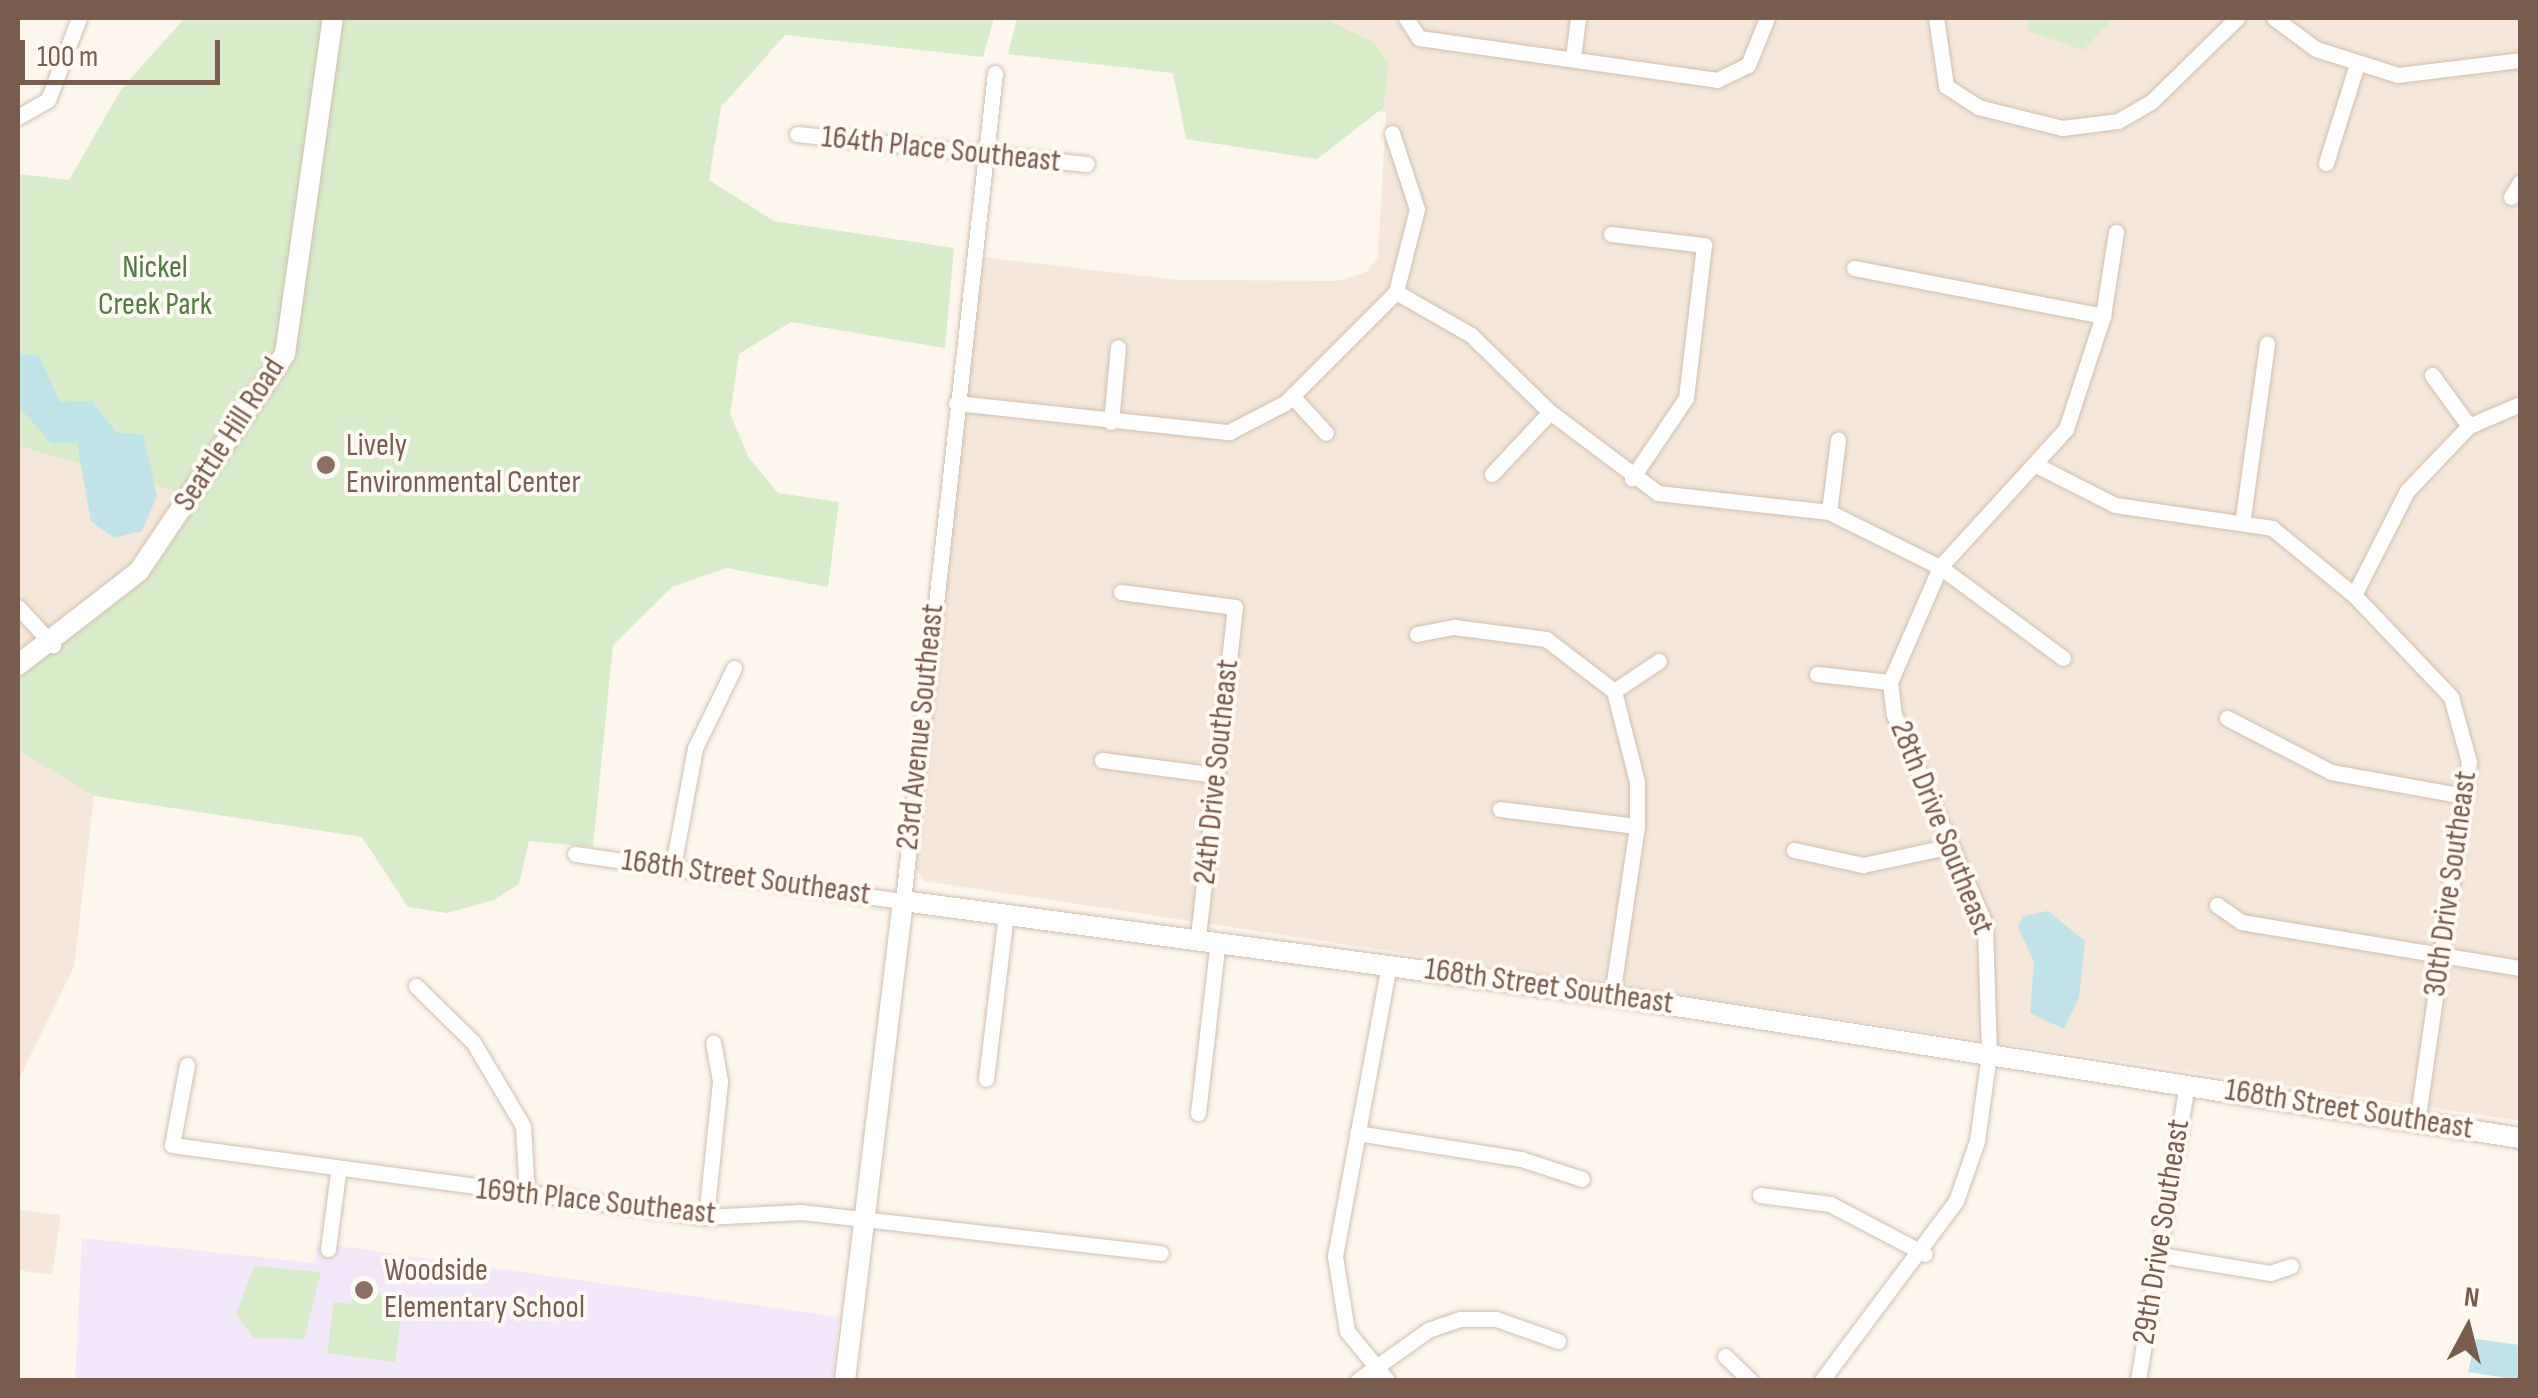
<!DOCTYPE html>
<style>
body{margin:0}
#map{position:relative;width:2538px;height:1398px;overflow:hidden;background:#fdf6ec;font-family:"Sofia Sans Condensed",sans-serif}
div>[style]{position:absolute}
.residential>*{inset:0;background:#f5e8da}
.education>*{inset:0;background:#f3e8fa}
.green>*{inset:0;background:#d8ecc9}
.water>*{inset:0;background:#bfe3e8}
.roads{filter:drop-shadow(0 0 2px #d1beb0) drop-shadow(0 0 2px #d1beb0)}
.minor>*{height:15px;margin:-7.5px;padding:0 7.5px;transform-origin:7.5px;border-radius:7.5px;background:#fff}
.tertiary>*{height:20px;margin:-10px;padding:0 10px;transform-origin:10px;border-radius:10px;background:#fff}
.dots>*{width:28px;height:28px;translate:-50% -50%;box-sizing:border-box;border:5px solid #fffaf3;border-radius:50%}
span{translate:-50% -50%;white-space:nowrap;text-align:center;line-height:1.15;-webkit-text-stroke:8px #fffaf3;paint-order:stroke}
.street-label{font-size:32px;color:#7a5c4d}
.park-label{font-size:32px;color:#537a41}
.education-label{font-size:32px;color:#785e54}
.left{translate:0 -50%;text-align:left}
.frame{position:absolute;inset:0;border:20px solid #7a5c4d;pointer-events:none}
.north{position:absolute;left:2418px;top:1278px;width:100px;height:100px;-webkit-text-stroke:8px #fffaf3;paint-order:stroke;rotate:7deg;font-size:28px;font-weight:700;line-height:40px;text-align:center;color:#7a5c4d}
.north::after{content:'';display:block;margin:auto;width:35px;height:45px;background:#7a5c4d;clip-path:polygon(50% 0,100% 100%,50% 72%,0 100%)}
.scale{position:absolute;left:20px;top:40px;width:200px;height:45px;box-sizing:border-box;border:5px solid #7a5c4d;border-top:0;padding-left:12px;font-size:30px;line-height:35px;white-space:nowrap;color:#7a5c4d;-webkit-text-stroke:8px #fffaf3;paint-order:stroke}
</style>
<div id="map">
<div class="residential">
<i style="clip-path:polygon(1249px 18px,2520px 18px,2520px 1121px,924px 881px,914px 865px,981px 257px,1178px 280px,1337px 281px,1366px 272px,1378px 257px,1386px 112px,1243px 99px)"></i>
<i style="clip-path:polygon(18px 446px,193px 496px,139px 571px,18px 665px)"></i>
<i style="clip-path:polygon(18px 750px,94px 796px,74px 967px,18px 1081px)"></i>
<i style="clip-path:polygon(18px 1210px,61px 1215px,52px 1275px,18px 1270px)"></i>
</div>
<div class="education">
<i style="clip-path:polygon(82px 1238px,315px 1263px,317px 1243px,839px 1317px,832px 1380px,75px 1380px)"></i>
</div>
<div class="green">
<i style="clip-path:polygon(185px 18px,994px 18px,983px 57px,785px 35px,721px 107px,709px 180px,774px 221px,954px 248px,945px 348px,791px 322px,739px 354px,730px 414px,749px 458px,778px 493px,839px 502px,828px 587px,726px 568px,672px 587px,613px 645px,593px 847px,529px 841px,519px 884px,494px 900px,447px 913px,408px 907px,362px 837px,94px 796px,18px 750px,18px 665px,139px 571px,192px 496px,18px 446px,18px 174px,69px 180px,122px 88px)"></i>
<i style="clip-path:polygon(1017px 18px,1323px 18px,1373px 42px,1389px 64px,1383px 108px,1317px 159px,1186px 139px,1173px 73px,1008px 54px)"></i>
<i style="clip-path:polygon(2029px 18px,2114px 18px,2083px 50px,2028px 31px)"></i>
<i style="clip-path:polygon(254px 1266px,321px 1272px,304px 1339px,254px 1338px,236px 1315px)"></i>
<i style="clip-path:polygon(354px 1291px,404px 1298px,395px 1362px,327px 1353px,334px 1302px,352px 1304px)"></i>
</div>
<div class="water">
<i style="clip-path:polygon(18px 353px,39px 356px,60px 402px,92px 401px,117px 433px,143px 434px,157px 496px,142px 531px,114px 538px,91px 521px,77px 443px,51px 443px,18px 406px)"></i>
<i style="clip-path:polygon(2048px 911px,2085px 941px,2079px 998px,2064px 1029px,2030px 1013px,2034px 962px,2018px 927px,2023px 916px)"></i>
<i style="clip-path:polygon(2476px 1339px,2520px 1345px,2520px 1380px,2468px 1372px)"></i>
</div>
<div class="roads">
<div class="minor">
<i style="left:1406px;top:18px;width:24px;rotate:57deg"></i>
<i style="left:1419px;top:38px;width:301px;rotate:8deg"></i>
<i style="left:1717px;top:80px;width:34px;rotate:-26deg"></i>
<i style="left:1748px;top:65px;width:51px;rotate:-68deg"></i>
<i style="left:1936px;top:18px;width:69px;rotate:81.6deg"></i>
<i style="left:1946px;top:86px;width:38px;rotate:33deg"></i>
<i style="left:1978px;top:107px;width:87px;rotate:14deg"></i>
<i style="left:2062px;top:128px;width:56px;rotate:-7.1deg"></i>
<i style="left:2118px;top:121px;width:38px;rotate:-30deg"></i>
<i style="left:2151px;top:102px;width:120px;rotate:-44.3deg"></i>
<i style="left:2274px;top:18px;width:52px;rotate:36.4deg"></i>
<i style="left:2316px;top:49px;width:86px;rotate:17.6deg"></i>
<i style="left:2398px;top:75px;width:123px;rotate:-7deg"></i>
<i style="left:1573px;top:58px;width:40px;rotate:-82.9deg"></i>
<i style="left:18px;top:117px;width:34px;rotate:-30deg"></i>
<i style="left:48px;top:100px;width:88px;rotate:-69.3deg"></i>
<i style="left:1392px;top:133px;width:80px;rotate:71.8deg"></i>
<i style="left:1417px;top:209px;width:86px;rotate:104.2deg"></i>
<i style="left:797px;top:134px;width:291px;rotate:5.9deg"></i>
<i style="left:2326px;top:163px;width:101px;rotate:-72.6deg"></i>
<i style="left:2511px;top:197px;width:17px;rotate:-59deg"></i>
<i style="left:1611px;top:234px;width:94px;rotate:6.7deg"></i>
<i style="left:1704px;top:245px;width:154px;rotate:96.7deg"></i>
<i style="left:1686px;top:398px;width:97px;rotate:124deg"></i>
<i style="left:1854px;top:268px;width:254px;rotate:10.9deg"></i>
<i style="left:2432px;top:375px;width:63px;rotate:54deg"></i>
<i style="left:2469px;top:426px;width:56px;rotate:-23.3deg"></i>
<i style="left:1292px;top:396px;width:50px;rotate:47.4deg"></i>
<i style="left:956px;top:403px;width:275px;rotate:6.1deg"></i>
<i style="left:1229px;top:432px;width:63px;rotate:-27.4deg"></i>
<i style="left:1285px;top:403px;width:157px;rotate:-45deg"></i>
<i style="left:1396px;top:292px;width:86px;rotate:29.8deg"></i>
<i style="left:1471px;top:335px;width:110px;rotate:44.3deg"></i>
<i style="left:1550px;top:412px;width:135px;rotate:36.9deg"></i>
<i style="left:1658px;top:493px;width:172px;rotate:6.3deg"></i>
<i style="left:1829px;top:512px;width:124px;rotate:26.4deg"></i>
<i style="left:1940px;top:567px;width:153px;rotate:36.5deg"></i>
<i style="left:1111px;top:422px;width:75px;rotate:-84.7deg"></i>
<i style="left:2038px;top:466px;width:86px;rotate:26.9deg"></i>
<i style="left:2115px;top:505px;width:159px;rotate:8.3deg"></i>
<i style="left:2272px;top:528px;width:106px;rotate:39.3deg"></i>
<i style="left:2354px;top:595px;width:141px;rotate:46.4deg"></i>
<i style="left:2451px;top:697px;width:67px;rotate:74.5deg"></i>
<i style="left:2469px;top:762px;width:363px;rotate:98.2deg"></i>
<i style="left:1492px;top:474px;width:85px;rotate:-46.9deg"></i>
<i style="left:1829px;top:512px;width:73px;rotate:-82.9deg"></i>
<i style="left:2243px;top:517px;width:175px;rotate:-82.1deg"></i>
<i style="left:1121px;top:592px;width:115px;rotate:7.5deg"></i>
<i style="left:1235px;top:607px;width:332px;rotate:96.4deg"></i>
<i style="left:2354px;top:595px;width:117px;rotate:-63deg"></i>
<i style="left:2407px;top:491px;width:90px;rotate:-46.4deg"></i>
<i style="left:18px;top:607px;width:52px;rotate:47.4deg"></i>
<i style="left:1417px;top:634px;width:38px;rotate:-11deg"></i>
<i style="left:1454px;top:627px;width:93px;rotate:7.4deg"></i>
<i style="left:1546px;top:639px;width:86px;rotate:37.4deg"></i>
<i style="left:1614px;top:691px;width:94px;rotate:75.8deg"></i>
<i style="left:1637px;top:782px;width:44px;rotate:90deg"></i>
<i style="left:1637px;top:826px;width:172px;rotate:98.4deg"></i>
<i style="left:1817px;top:674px;width:73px;rotate:6.3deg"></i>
<i style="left:1614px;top:691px;width:54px;rotate:-33.7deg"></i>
<i style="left:2227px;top:718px;width:117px;rotate:27.4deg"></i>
<i style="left:2331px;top:772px;width:136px;rotate:10.2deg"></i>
<i style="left:1102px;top:760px;width:115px;rotate:7.5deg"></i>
<i style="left:1500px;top:809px;width:138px;rotate:7.1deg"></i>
<i style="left:1794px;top:850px;width:71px;rotate:12.3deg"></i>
<i style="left:1863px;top:865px;width:91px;rotate:-12.1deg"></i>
<i style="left:575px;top:854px;width:331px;rotate:8.2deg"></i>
<i style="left:903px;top:901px;width:833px;rotate:-83.66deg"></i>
<i style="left:673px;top:866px;width:120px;rotate:-79.4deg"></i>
<i style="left:695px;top:748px;width:89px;rotate:-64deg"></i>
<i style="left:2217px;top:905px;width:29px;rotate:35deg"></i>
<i style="left:2241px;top:922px;width:283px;rotate:9.4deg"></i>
<i style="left:416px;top:986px;width:80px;rotate:44.5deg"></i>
<i style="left:473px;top:1042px;width:98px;rotate:59.2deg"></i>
<i style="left:523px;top:1126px;width:70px;rotate:86.7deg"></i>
<i style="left:187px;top:1065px;width:81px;rotate:100.6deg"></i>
<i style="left:172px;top:1145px;width:539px;rotate:7.68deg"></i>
<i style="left:706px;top:1217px;width:95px;rotate:-3deg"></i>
<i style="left:801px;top:1212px;width:362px;rotate:6.5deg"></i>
<i style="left:986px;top:1079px;width:167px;rotate:-83.1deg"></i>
<i style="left:1198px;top:1113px;width:174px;rotate:-83.4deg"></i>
<i style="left:1357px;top:1133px;width:166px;rotate:9deg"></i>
<i style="left:1521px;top:1159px;width:64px;rotate:18.2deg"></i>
<i style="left:1760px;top:1195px;width:71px;rotate:7.3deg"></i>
<i style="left:1830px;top:1204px;width:107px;rotate:27.8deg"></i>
<i style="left:706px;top:1217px;width:137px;rotate:-84.1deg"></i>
<i style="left:720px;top:1081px;width:39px;rotate:-100deg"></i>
<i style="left:328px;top:1249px;width:77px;rotate:-82.5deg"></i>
<i style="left:2160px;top:1255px;width:111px;rotate:9.3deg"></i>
<i style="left:2270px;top:1273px;width:22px;rotate:-18deg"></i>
<i style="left:1725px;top:1356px;width:35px;rotate:44deg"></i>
<i style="left:1358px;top:1380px;width:86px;rotate:-35.5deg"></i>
<i style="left:1428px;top:1330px;width:34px;rotate:-19deg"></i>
<i style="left:1460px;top:1319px;width:36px"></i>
<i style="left:1496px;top:1319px;width:66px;rotate:19.5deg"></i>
<i style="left:1387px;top:1380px;width:63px;rotate:-129.2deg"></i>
<i style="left:1347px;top:1331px;width:76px;rotate:-99.1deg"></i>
<i style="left:1335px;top:1256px;width:297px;rotate:-79.5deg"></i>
<i style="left:1822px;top:1380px;width:224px;rotate:-53.2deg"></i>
<i style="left:1956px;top:1201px;width:64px;rotate:-70.7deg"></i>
<i style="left:1977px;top:1141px;width:88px;rotate:-82.1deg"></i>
<i style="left:1989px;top:1054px;width:130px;rotate:-91.8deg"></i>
<i style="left:1985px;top:924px;width:228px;rotate:-113.5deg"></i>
<i style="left:1894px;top:715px;width:33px;rotate:-97deg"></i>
<i style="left:1890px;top:682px;width:125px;rotate:-66.5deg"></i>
<i style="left:1940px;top:567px;width:187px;rotate:-47.6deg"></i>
<i style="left:2066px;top:429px;width:119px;rotate:-71.9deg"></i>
<i style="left:2103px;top:316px;width:85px;rotate:-81.2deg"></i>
<i style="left:2138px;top:1380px;width:300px;rotate:-80.6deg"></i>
</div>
<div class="tertiary">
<i style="left:18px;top:665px;width:153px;rotate:-37.8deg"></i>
<i style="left:139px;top:571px;width:262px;rotate:-56.1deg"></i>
<i style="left:285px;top:354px;width:339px;rotate:-81.9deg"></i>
<i style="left:845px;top:1380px;width:482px;rotate:-83.1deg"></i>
<i style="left:903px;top:901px;width:715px;rotate:7.63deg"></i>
<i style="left:1612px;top:996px;width:919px;rotate:8.89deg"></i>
</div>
</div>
<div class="dots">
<i style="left:326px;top:465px;background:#8d6e63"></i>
<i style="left:364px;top:1290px;background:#8d6e63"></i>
</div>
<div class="street-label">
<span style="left:941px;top:150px;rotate:6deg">164th Place Southeast</span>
<span style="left:230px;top:435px;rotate:-57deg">Seattle Hill Road</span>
<span style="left:921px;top:727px;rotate:-84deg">23rd Avenue Southeast</span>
<span style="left:1217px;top:772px;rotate:-84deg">24th Drive Southeast</span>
<span style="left:1941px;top:828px;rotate:68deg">28th Drive Southeast</span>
<span style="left:746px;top:878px;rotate:8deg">168th Street Southeast</span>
<span style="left:2451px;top:884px;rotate:-82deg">30th Drive Southeast</span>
<span style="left:1549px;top:987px;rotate:8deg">168th Street Southeast</span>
<span style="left:2349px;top:1110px;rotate:9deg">168th Street Southeast</span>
<span style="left:596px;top:1202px;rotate:6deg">169th Place Southeast</span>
<span style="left:2162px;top:1232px;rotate:-81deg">29th Drive Southeast</span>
</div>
<div class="park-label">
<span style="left:155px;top:287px">Nickel<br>Creek Park</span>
</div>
<div class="education-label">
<span class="left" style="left:346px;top:465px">Lively<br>Environmental Center</span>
<span class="left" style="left:384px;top:1290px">Woodside<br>Elementary School</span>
</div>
<div class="frame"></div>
<div class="north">N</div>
<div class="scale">100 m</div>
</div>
